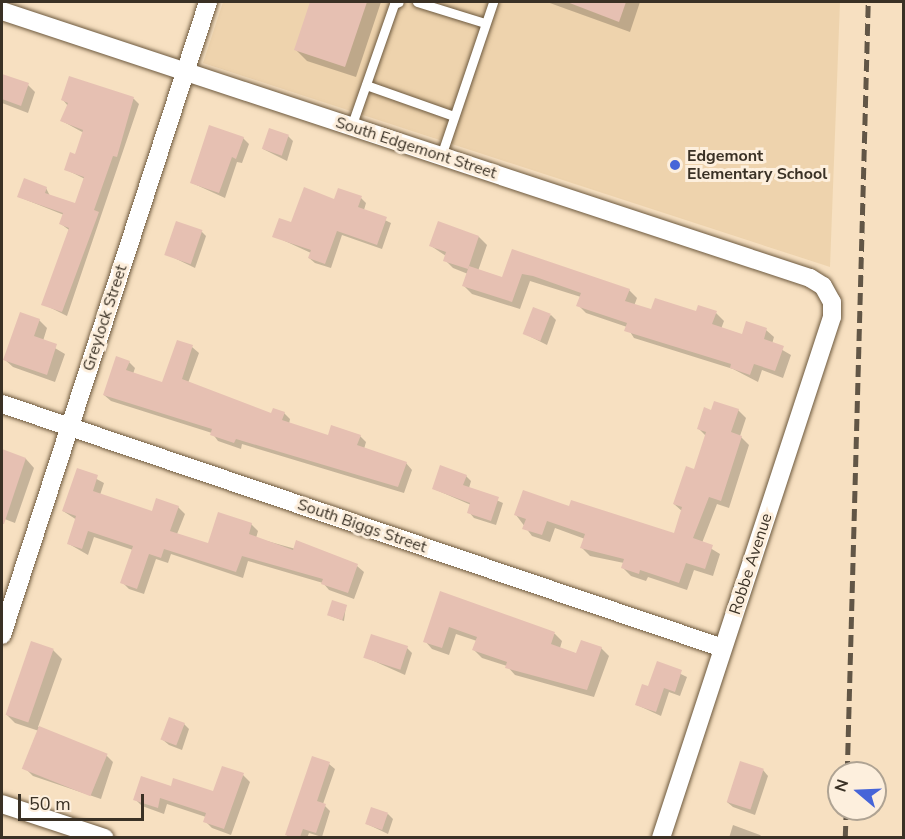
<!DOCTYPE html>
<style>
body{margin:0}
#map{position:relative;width:905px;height:839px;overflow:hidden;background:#f7e0c1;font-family:"Nunito Sans",sans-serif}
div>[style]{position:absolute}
.built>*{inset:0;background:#eed3ad}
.shadow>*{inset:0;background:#0003}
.building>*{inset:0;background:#e6c0b2;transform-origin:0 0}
.roads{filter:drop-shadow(0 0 2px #6c583d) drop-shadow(0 0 2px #6c583d)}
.service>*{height:9px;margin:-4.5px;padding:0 4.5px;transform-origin:4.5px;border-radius:4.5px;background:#fff}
.minor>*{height:18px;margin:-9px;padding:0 9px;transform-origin:9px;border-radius:9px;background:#fff}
.rail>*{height:4.5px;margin-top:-2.25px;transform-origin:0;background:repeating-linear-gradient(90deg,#625646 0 12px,transparent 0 18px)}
.dots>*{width:16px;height:16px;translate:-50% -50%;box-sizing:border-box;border:3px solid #fdefdd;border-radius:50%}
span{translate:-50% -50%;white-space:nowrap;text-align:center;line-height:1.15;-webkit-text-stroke:6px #fdefdd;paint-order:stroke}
.street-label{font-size:16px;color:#3a3125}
.poi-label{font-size:16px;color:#3a3125;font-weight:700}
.left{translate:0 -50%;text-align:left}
.frame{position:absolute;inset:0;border:3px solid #3a3125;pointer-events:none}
.north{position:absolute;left:827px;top:761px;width:60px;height:60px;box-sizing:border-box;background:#fdefdd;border:2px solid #afa393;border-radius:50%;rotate:289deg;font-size:16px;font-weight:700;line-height:24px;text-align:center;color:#3a3125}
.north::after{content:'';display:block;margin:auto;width:21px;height:27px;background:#4765d8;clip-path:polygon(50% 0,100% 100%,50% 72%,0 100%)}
.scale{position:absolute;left:18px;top:794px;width:126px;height:27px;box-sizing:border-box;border:3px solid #3a3125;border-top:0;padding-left:8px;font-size:18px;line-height:21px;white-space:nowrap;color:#3a3125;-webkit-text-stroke:4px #fdefdd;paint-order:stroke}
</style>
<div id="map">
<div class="built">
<i style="clip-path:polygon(223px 2px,840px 2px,830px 267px,203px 63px)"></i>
</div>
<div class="shadow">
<i style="clip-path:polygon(312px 2px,381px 2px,356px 77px,307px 61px,296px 50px)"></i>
<i style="clip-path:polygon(547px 2px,640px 2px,630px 32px)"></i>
<i style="clip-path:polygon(2px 76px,28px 85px,35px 92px,28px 113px,2px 103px)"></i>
<i style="clip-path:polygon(70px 78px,134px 99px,139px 104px,67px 316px,43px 304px,69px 230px,61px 224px,64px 215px,19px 197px,46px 188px,50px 196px,76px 205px,85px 179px,65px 169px,76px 156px,84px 133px,62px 121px,68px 106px,63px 100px)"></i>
<i style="clip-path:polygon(288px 136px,293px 141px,287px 161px,263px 149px)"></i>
<i style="clip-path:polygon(243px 138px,249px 144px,242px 163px,237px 162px,225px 198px,192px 183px)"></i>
<i style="clip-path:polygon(361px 198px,366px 203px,364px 210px,391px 223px,382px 249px,342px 235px,331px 268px,315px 263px,309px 258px,311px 253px,274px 236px,335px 201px)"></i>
<i style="clip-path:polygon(201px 231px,206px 236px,195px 268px,166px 254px)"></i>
<i style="clip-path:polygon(479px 237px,487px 245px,478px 271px,503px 279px,513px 251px,629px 290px,637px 298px,634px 306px,652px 311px,716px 313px,724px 321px,721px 329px,743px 336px,766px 330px,774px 337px,772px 344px,791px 355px,783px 378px,762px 370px,758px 382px,733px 369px,634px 338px,627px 327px,586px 313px,578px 305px,581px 297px,530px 281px,520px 309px,472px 294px,464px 286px,468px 274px,453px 268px,445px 260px,446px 256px,431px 246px)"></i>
<i style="clip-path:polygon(551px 315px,556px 320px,547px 345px,525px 334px)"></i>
<i style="clip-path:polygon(39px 320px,47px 328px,43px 341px,65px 354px,55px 382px,13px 367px,4px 359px)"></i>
<i style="clip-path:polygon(192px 347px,199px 353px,188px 383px,272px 415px,284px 413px,290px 419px,289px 424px,329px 437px,360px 436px,366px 442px,364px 449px,406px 463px,412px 470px,404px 493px,242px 444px,241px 449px,218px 441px,212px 433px,111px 401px,104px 395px,129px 362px,135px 368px,133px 374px,163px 384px)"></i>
<i style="clip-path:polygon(738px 410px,746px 418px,740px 436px,749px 445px,729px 508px,717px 504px,702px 543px,720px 554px,713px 576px,694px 570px,687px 590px,648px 577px,646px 581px,631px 576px,623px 568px,624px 563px,590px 556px,582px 548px,585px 539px,555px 528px,550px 542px,532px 536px,516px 515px,570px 508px,675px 535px,683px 512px,674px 504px,695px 471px,707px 437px,699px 429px,712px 411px)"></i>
<i style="clip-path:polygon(2px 451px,26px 459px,34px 468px,15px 523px,2px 518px)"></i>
<i style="clip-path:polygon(78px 469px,104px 483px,100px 495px,153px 513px,178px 507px,185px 514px,177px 534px,209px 545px,251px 524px,258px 531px,256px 538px,357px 566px,364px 572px,354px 599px,329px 590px,323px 583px,248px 561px,243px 578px,171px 554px,168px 563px,156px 559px,144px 594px,129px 589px,122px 582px,133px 550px,94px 537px,88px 555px,69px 544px,77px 520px,63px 511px)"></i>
<i style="clip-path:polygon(466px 476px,471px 481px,469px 488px,503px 503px,496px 525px,474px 518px,469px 512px,471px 505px,434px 489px)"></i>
<i style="clip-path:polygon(441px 593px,555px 634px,562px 641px,560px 648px,577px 654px,601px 648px,609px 656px,594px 697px,515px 675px,507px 666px,482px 658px,474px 650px,477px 641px,456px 634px,449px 655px,432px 649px,425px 641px)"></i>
<i style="clip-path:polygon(346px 606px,344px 621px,331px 616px)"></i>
<i style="clip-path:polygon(407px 648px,412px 653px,405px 675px,365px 657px)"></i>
<i style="clip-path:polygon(53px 650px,62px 659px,38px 727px,106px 755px,113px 762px,101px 799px,33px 776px,26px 769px,39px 731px,15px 723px,7px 715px)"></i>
<i style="clip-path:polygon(658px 663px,687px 677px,680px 696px,669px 692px,661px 716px,637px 705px,649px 688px)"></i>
<i style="clip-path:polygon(184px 724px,189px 729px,182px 750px,169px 745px,163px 740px)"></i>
<i style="clip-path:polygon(329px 764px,335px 769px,323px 804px,330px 811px,322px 837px,309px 833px,307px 838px,289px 838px,287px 835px)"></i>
<i style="clip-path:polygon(763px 770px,768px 776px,755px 815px,733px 807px,727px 802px)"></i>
<i style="clip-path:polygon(243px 775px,250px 782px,231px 835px,212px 828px,205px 821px,206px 817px,167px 804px,164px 814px,142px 806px,135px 799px,172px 788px,214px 793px)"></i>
<i style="clip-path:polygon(388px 814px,393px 819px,388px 834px,367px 824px)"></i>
<i style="clip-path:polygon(733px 825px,760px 835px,763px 838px,729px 838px)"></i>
</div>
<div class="building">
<i style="clip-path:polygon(310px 2px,367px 2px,345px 67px,294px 50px)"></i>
<i style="clip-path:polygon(567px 2px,626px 2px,619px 22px)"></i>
<i style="clip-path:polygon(2px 74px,29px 83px,21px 106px,2px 99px)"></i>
<i style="clip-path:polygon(69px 76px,134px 97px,117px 157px,113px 156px,94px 210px,99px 212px,62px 312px,41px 305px,69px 228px,59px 224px,63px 213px,17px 197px,24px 178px,47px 187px,45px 193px,75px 203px,84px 177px,64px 170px,70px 152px,75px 154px,83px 130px,60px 121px,68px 103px,61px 100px)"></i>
<i style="clip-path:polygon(209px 125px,244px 137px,236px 159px,232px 157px,219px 193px,190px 183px)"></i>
<i style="left:269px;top:128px;width:21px;height:22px;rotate:19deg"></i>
<i style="clip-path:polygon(304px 187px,334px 199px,338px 188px,362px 196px,358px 207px,387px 217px,377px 245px,337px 231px,325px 264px,308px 258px,311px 250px,272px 237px,279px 218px,291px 222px)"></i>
<i style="left:176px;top:221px;width:28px;height:36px;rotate:19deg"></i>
<i style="clip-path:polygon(438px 221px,479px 236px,468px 269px,443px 261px,446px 252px,429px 246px)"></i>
<i style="clip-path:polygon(512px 249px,630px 289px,625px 301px,651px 309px,655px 298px,696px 311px,698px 305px,717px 311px,712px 324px,742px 334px,746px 321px,767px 328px,764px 339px,784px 346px,775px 371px,754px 364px,750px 375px,730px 368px,731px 364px,624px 331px,627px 323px,576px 306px,581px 293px,533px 276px,522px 274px,512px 302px,462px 286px,469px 266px,502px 277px)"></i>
<i style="left:533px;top:307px;width:19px;height:29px;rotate:21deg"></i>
<i style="clip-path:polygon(20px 312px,40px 319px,34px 336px,57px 344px,47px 375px,3px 360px)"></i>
<i style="clip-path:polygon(177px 340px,193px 345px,182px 379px,271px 413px,273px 408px,285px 412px,282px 420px,328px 435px,331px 425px,361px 435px,357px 445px,407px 462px,398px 487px,236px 439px,234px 443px,210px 435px,212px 429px,103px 395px,116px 356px,130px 361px,126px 370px,162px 382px)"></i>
<i style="clip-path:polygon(714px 401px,739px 409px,731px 432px,742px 436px,721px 501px,709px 497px,693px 538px,713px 545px,705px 569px,686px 563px,679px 583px,640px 570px,639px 574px,621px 568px,624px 559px,580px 548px,585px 534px,547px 521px,542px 535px,522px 529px,526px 519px,514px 515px,523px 490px,569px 506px,571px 500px,674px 533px,682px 507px,673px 504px,686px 466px,694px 469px,706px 432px,697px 429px,704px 407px,711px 410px)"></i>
<i style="clip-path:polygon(2px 449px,26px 458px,4px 524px,2px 524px)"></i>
<i style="clip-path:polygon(440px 465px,467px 475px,463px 485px,499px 497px,491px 521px,467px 513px,470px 503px,432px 489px)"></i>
<i style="clip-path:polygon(77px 468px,98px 475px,93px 491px,152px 511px,156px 498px,179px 506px,170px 531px,208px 543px,218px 512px,252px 523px,249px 534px,293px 550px,296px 540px,358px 564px,348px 593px,321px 584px,323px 579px,242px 556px,236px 572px,164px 549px,161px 558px,149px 554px,137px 589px,120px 583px,133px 546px,88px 531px,82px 549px,67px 544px,76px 516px,62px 511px)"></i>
<i style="clip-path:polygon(440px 591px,555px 632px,551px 644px,576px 653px,581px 640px,602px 647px,587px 690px,505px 668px,507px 662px,472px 650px,477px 637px,449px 627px,442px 648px,423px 642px)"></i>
<i style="left:332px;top:600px;width:16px;height:16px;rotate:18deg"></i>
<i style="left:371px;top:634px;width:39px;height:25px;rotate:18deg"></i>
<i style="left:31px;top:641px;width:24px;height:78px;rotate:19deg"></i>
<i style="clip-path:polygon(657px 661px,682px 670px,675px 692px,664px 688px,656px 712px,635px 705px,642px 684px,648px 686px)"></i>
<i style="left:169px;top:717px;width:17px;height:24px;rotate:21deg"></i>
<i style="left:39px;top:726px;width:74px;height:46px;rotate:22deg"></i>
<i style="clip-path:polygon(312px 756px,330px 762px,317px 801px,326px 804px,316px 833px,303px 829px,300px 837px,292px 837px,285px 835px)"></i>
<i style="left:740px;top:761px;width:25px;height:43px;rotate:18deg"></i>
<i style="clip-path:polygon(222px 766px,244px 773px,224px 829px,203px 822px,206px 813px,160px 798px,158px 808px,133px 800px,141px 776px,171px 786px,173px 778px,213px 791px)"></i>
<i style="left:371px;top:807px;width:18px;height:18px;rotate:19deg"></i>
</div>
<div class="roads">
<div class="service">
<i style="left:417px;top:2px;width:71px;rotate:17.2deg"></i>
<i style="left:366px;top:85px;width:93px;rotate:19.4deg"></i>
<i style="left:351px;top:127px;width:130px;rotate:-70.7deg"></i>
<i style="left:394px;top:4px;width:5px;rotate:-22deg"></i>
<i style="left:441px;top:156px;width:163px;rotate:-71.3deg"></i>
</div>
<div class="minor">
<i style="left:2px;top:11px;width:851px;rotate:18.29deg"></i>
<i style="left:810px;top:278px;width:15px;rotate:32deg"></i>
<i style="left:823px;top:286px;width:18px;rotate:61deg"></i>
<i style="left:832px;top:302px;width:15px;rotate:90deg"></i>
<i style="left:832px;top:317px;width:548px;rotate:108.17deg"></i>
<i style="left:2px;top:404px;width:761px;rotate:18.7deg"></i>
<i style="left:2px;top:635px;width:666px;rotate:-71.97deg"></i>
<i style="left:2px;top:804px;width:108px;rotate:18.3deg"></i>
</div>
</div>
<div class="rail">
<i style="left:847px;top:773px;width:771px;rotate:-88.44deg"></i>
<i style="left:845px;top:838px;width:29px;rotate:-88deg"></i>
</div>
<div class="dots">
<i style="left:675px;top:165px;background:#4765d8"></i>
</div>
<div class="street-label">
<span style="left:416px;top:148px;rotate:18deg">South Edgemont Street</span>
<span style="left:105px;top:318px;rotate:-72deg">Greylock Street</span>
<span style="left:362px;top:526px;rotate:19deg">South Biggs Street</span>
<span style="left:751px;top:564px;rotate:-72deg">Robbe Avenue</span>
</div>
<div class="poi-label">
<span class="left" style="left:687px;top:165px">Edgemont<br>Elementary School</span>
</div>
<div class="frame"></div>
<div class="north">N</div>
<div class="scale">50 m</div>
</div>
